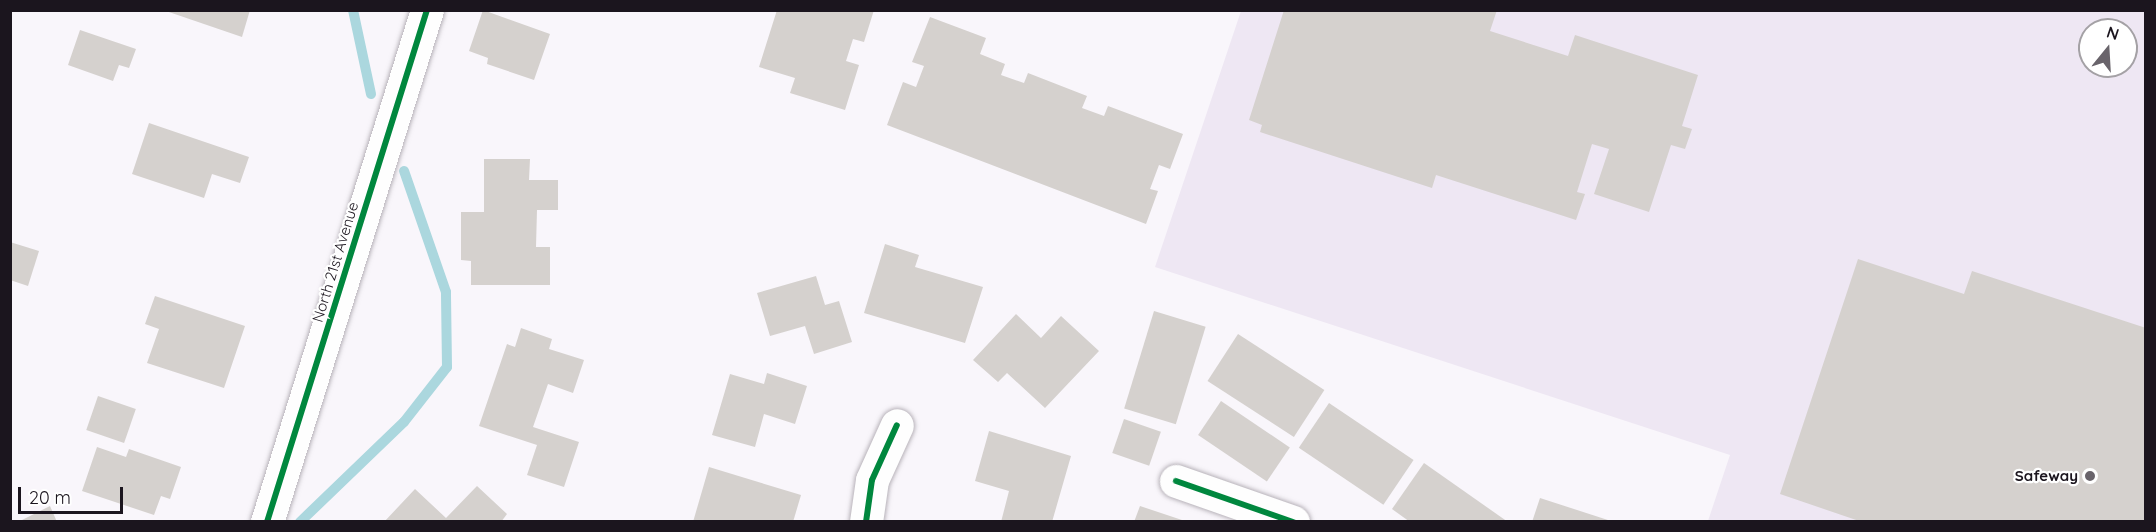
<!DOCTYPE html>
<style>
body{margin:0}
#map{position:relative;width:2156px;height:532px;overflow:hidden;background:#f9f6fb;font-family:Quicksand,sans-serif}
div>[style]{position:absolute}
.built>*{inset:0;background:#eee7f3}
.stream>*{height:10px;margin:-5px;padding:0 5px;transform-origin:5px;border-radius:5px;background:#abd7de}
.building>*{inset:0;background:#d5d1ce;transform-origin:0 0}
.roads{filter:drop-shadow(0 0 2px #b8b3ba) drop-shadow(0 0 2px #b8b3ba)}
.street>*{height:33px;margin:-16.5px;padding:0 16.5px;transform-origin:16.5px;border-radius:16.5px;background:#fefefe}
.cycleway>*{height:6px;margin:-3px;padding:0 3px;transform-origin:3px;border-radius:3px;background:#00873e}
.dots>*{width:16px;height:16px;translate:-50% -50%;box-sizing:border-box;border:3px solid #fff;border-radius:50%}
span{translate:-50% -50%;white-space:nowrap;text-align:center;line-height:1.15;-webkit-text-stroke:4.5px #fff;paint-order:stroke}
.street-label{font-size:15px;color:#1b151e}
.poi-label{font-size:15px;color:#1b151e;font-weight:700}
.right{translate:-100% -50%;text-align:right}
.frame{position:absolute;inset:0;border:12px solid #1b151e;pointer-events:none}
.north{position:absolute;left:2078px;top:18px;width:60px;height:60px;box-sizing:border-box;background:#fff;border:2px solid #a4a1a5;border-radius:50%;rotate:18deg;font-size:16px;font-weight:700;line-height:24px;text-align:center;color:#1b151e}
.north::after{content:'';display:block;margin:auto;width:21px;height:27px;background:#69646b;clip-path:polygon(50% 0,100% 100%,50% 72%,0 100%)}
.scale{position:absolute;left:18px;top:487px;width:105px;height:27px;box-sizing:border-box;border:3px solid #1b151e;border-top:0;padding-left:8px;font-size:18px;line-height:21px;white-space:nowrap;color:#1b151e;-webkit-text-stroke:4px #fff;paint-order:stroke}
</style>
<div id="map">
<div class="built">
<i style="clip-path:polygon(evenodd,1241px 11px,2145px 11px,2145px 521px,1708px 521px,1730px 455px,1155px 267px,1241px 11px,2090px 30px,2126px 30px,2126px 66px,2090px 66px,2090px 30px)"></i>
</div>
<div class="stream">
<i style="left:353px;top:10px;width:86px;rotate:77.9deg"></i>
<i style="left:300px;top:522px;width:144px;rotate:-43.9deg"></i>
<i style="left:404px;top:422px;width:70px;rotate:-52deg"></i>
<i style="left:447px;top:367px;width:75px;rotate:-90.8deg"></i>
<i style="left:446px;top:292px;width:128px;rotate:-109.1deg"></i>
</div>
<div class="building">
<i style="clip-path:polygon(163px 10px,250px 10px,242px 37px)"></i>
<i style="clip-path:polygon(483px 10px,550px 34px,534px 80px,487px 64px,488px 58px,469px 51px)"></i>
<i style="clip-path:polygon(777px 10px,874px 10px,864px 42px,853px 39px,846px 61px,859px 65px,845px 110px,790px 93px,795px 78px,759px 67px)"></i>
<i style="clip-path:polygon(1284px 10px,1497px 10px,1490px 31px,1568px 56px,1575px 35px,1698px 75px,1682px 126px,1692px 129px,1685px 149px,1671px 145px,1649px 212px,1594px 194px,1609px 149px,1592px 144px,1577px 192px,1585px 194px,1576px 220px,1436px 175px,1432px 188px,1260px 132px,1262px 125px,1249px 120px)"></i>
<i style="clip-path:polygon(930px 17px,986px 38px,980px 54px,1005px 64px,1001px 75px,1024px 83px,1028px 73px,1087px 96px,1082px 108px,1104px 116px,1108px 106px,1183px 134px,1170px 169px,1159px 165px,1150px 189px,1158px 191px,1146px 224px,887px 125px,903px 82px,916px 87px,924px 66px,912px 62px)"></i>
<i style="clip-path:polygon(80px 30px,136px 49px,129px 68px,119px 65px,113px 81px,68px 65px)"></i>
<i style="clip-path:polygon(149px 123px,249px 157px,240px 183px,212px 174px,204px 198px,132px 174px)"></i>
<i style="clip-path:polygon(484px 159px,530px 159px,529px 180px,558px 180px,558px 210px,537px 210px,536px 247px,550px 247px,550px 285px,471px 285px,471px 261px,461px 260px,461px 212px,484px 212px)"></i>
<i style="clip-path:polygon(10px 242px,39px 251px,28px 286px,10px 280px)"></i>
<i style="clip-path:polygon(885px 244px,919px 255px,915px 267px,983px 287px,965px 343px,864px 313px)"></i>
<i style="clip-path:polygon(1858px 259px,1964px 294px,1972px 271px,2146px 328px,2146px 522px,1862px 522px,1780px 494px)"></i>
<i style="clip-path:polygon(816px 276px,825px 305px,839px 301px,852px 342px,814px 354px,805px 326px,770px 336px,757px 293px)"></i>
<i style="clip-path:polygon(155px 296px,245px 326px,224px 388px,147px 363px,159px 329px,145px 324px)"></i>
<i style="left:1154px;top:311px;width:54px;height:102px;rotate:17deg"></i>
<i style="clip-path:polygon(1016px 314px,1041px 338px,1061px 316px,1099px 351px,1045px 408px,1007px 373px,998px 382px,973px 360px)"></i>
<i style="clip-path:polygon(521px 328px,552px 339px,549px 349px,584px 360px,573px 393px,548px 384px,533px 427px,579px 442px,564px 487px,527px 475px,537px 445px,479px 426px,507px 344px,515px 347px)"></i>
<i style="left:1238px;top:334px;width:103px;height:56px;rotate:33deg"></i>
<i style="clip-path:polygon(767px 373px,807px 386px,795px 424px,764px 414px,755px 447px,712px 435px,730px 374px,764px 384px)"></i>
<i style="left:98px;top:396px;width:40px;height:36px;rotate:19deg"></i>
<i style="left:1221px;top:401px;width:83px;height:41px;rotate:34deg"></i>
<i style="left:1329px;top:403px;width:102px;height:54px;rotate:34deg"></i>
<i style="left:1124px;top:419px;width:39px;height:36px;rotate:19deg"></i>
<i style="clip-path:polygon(989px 431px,1071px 456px,1052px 522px,1001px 522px,1009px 491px,975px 481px)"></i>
<i style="clip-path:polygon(97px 447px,126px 457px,129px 449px,181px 467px,170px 499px,161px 496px,154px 515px,82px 491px)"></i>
<i style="clip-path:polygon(1424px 463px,1508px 522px,1410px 522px,1392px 509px)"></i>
<i style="clip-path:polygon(709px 467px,801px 495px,793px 522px,693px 522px)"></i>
<i style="clip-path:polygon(477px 486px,507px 514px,501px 522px,384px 522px,415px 489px,446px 518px)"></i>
<i style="clip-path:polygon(1540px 498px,1611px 521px,1611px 522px,1532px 522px)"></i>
<i style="clip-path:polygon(50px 506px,57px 522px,18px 522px)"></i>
<i style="clip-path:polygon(1140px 506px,1185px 521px,1184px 522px,1134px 522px)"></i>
</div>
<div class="roads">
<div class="street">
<i style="left:1176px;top:481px;width:124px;rotate:19.3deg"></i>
<i style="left:267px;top:522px;width:536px;rotate:-72.65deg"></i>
<i style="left:866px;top:522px;width:42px;rotate:-81.9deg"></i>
<i style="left:872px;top:480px;width:60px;rotate:-65.6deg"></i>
</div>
</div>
<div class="cycleway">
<i style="left:1176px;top:481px;width:124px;rotate:19.3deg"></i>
<i style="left:267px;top:522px;width:536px;rotate:-72.65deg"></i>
<i style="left:866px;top:522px;width:42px;rotate:-81.9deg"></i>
<i style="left:872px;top:480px;width:60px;rotate:-65.6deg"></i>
</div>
<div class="dots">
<i style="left:2090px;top:476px;background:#69646b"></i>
</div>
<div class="street-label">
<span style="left:335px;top:262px;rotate:-73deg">North 21st Avenue</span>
</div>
<div class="poi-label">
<span class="right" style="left:2078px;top:476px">Safeway</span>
</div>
<div class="frame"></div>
<div class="north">N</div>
<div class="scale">20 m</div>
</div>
